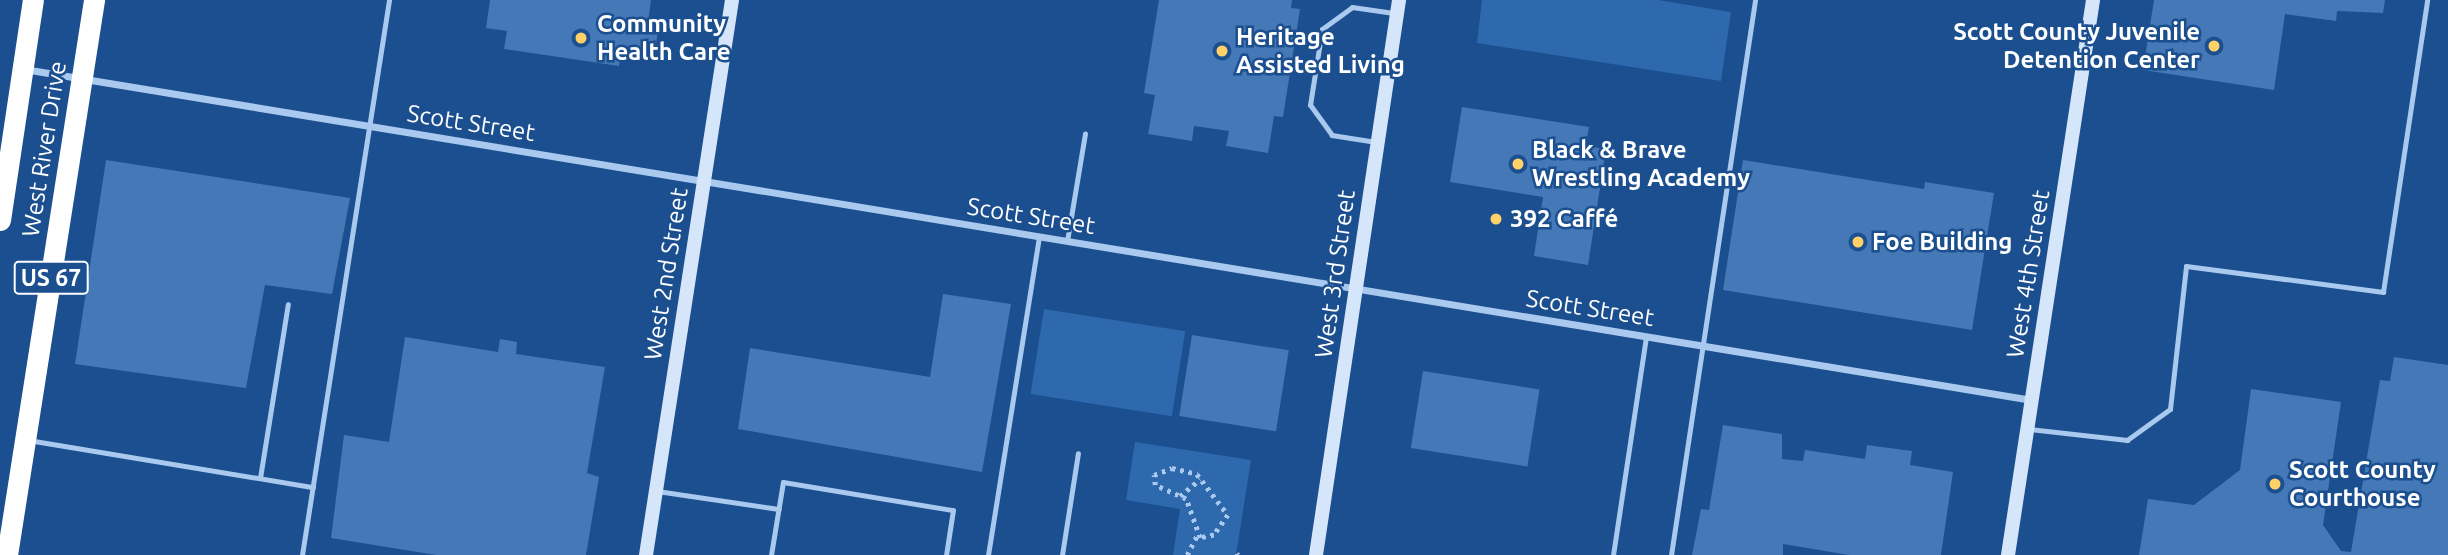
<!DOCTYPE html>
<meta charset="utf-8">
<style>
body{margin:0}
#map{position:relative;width:2448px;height:555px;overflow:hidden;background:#1b4f8f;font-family:Ubuntu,sans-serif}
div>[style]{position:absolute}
.green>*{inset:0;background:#2e69ad;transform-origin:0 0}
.building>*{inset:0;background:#4478b7;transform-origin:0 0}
.path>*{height:4.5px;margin-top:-2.25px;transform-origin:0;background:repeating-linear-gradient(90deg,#a9c9ee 0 3.5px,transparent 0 8.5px)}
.lane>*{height:5px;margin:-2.5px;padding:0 2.5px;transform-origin:2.5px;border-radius:2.5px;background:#a9c9ee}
.street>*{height:7px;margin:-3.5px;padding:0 3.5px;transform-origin:3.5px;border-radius:3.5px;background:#a9c9ee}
.secondary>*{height:14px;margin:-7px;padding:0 7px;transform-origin:7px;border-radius:7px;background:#d6e6fa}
.highway>*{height:21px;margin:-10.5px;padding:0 10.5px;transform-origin:10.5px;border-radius:10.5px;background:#fff}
.dots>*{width:19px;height:19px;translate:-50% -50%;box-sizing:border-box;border:4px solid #1b4f8f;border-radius:50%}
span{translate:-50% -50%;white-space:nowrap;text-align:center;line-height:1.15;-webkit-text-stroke:5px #1b4f8f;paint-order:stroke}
.shield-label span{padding:2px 5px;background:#1b4f8f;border:2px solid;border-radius:5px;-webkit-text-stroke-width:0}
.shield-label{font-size:23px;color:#fff;font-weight:700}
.poi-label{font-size:24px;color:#fff;font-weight:700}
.left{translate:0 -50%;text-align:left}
.right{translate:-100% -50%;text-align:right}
.street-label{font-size:24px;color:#fff}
</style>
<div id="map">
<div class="green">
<i style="clip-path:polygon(1482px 0,1658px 0,1731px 12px,1721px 81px,1477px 43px)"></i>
<i style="left:1044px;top:309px;width:143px;height:86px;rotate:9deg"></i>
<i style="clip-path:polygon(1135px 442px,1251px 460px,1236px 555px,1173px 555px,1180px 509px,1126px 500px)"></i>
</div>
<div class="building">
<i style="clip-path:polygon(490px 0,651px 0,647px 29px,658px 30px,655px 51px,622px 46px,619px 66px,504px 49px,507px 31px,486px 28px)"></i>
<i style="clip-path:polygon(1159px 0,1292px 0,1291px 8px,1300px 9px,1283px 117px,1274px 116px,1268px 153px,1226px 146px,1229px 131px,1194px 126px,1192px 141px,1148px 134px,1155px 95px,1144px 93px)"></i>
<i style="clip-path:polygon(2154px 0,2385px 0,2383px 13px,2337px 11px,2336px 21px,2285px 14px,2274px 90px,2143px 70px)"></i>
<i style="clip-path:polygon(1462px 107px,1589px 127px,1586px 146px,1606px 149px,1588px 265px,1534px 256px,1543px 197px,1450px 182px)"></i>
<i style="clip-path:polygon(106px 160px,350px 198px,332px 294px,265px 285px,246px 388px,75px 364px)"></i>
<i style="clip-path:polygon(1743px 160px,1924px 189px,1925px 182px,1994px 193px,1972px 330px,1723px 290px)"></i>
<i style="clip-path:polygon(943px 294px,1011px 304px,982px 472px,738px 429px,750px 348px,930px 377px)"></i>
<i style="left:1192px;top:335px;width:98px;height:82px;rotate:9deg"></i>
<i style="clip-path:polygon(405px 337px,498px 352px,500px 339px,517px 342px,516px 354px,605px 367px,587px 473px,599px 477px,586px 555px,436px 555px,331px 538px,344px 435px,389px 442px)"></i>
<i style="clip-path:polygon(2394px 357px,2448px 365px,2448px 555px,2139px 555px,2148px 499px,2194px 505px,2240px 470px,2251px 389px,2341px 402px,2323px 525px,2341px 551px,2351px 552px,2380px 380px,2390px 381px)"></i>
<i style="left:1423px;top:371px;width:118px;height:78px;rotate:9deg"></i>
<i style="clip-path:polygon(1723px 425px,1782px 434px,1782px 459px,1803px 461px,1805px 450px,1865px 459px,1867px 445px,1912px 451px,1910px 465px,1953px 472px,1941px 555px,1849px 555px,1783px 544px,1783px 555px,1692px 555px,1701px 509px,1709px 510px)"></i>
</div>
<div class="path">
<i style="left:1172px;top:468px;width:26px;rotate:13deg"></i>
<i style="left:1197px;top:474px;width:51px;rotate:52.9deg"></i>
<i style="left:1228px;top:515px;width:24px;rotate:125deg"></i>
<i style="left:1214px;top:535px;width:14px;rotate:168deg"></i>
<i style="left:1200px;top:538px;width:41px;rotate:-109.7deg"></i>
<i style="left:1186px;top:499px;width:34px;rotate:-156deg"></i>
<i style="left:1155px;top:485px;width:10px;rotate:-96deg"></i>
<i style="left:1154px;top:475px;width:19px;rotate:-21deg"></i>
<i style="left:1180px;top:496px;width:26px;rotate:-40deg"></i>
<i style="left:1237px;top:553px;width:2px;rotate:63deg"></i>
<i style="left:1187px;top:555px;width:22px;rotate:-63deg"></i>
</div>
<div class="lane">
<i style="left:1376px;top:142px;width:45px;rotate:-171deg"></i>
<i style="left:1332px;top:135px;width:37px;rotate:-126deg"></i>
<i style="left:1310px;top:105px;width:77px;rotate:-81deg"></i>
<i style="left:1322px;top:29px;width:37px;rotate:-36deg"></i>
<i style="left:1352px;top:7px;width:42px;rotate:8.1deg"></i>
<i style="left:1067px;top:241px;width:109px;rotate:-80.5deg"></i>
<i style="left:2030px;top:429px;width:98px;rotate:6.5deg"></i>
<i style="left:2127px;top:440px;width:53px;rotate:-35.8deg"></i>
<i style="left:2170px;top:409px;width:144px;rotate:-83.6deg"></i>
<i style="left:2186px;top:266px;width:199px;rotate:7.5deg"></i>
<i style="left:2383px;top:292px;width:295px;rotate:-81.4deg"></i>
<i style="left:28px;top:440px;width:289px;rotate:9.4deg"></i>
<i style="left:260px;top:478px;width:176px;rotate:-80.9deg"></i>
<i style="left:657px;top:491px;width:123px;rotate:8.4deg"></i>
<i style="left:302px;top:555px;width:562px;rotate:-81.09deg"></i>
<i style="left:771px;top:555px;width:74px;rotate:-80.7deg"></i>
<i style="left:783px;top:482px;width:172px;rotate:9.4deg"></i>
<i style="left:953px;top:510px;width:46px;rotate:98.8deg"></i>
<i style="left:988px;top:555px;width:322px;rotate:-80.9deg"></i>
<i style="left:1062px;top:555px;width:103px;rotate:-81.1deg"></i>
<i style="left:1613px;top:555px;width:220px;rotate:-81.4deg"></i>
<i style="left:1671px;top:555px;width:561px;rotate:-81.39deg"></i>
</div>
<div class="street">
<i style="left:24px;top:69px;width:2035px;rotate:9.36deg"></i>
</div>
<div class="secondary">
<i style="left:646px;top:555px;width:562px;rotate:-81.19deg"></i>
<i style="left:1316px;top:555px;width:561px;rotate:-81.49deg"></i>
<i style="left:2008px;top:555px;width:561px;rotate:-81.29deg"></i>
</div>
<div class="highway">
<i style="left:0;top:220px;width:222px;rotate:-81.5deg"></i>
<i style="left:7px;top:555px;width:562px;rotate:-81.09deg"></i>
</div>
<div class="dots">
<i style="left:581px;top:38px;background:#ffd166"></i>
<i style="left:2214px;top:46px;background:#ffd166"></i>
<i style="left:1222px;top:51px;background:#ffd166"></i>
<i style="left:1518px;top:164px;background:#ffd166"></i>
<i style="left:1496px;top:219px;background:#ffd166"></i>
<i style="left:1858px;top:242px;background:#ffd166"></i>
<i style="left:2275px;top:484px;background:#ffd166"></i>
</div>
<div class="shield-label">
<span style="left:51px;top:278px">US 67</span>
</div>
<div class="poi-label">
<span class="left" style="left:597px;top:38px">Community<br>Health Care</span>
<span class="right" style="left:2200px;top:46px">Scott County Juvenile<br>Detention Center</span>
<span class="left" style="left:1236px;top:51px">Heritage<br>Assisted Living</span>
<span class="left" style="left:1532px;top:164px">Black &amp; Brave<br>Wrestling Academy</span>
<span class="left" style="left:1510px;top:219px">392 Caffé</span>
<span class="left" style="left:1872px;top:242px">Foe Building</span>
<span class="left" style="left:2289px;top:484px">Scott County<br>Courthouse</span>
</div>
<div class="street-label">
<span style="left:471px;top:123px;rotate:9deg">Scott Street</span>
<span style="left:44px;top:149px;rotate:-81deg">West River Drive</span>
<span style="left:1031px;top:216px;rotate:9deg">Scott Street</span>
<span style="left:666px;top:274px;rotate:-81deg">West 2nd Street</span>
<span style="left:1335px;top:274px;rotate:-82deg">West 3rd Street</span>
<span style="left:2028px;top:274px;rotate:-81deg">West 4th Street</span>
<span style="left:1590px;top:308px;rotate:9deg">Scott Street</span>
</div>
</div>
